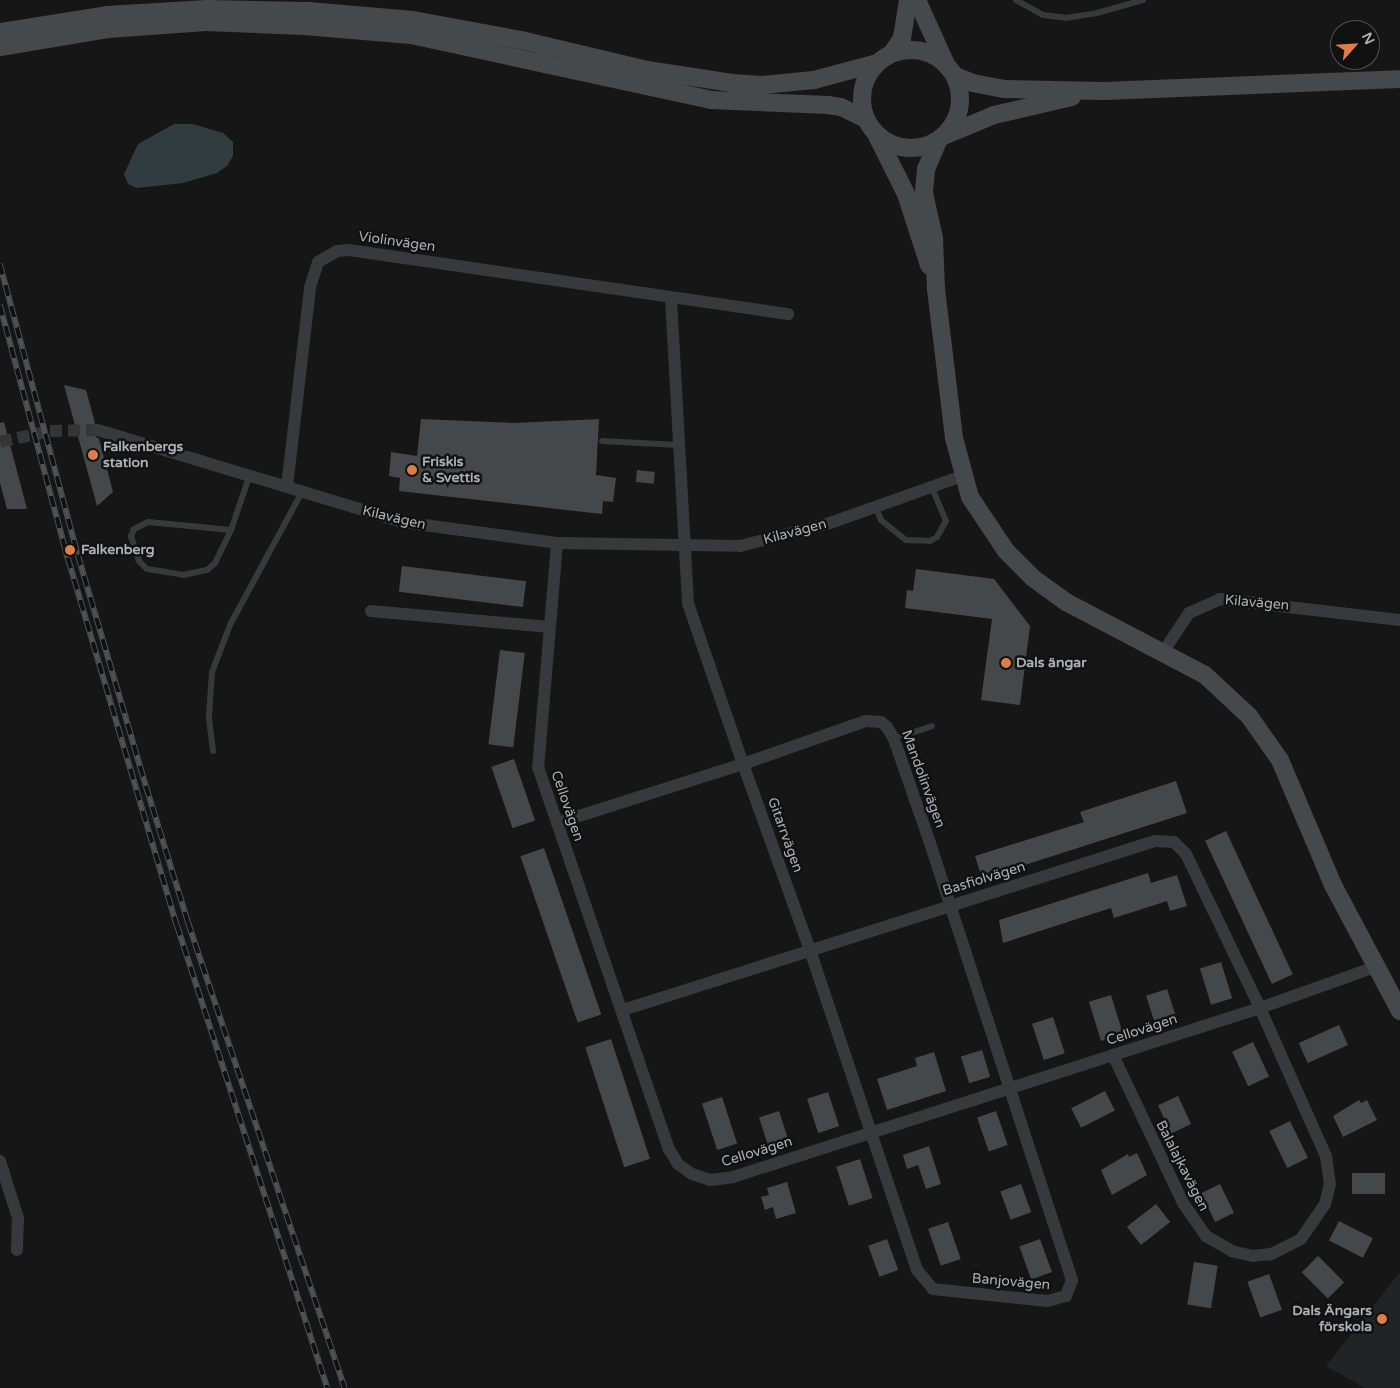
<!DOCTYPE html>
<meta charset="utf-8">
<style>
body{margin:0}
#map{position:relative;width:1400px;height:1388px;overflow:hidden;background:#161617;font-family:"Varela Round",sans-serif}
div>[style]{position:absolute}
.built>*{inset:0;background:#222324}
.water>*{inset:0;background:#303c3f}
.building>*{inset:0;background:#45484a;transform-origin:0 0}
.street-tunnel>*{height:12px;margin-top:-6px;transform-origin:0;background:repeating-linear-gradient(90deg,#333537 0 12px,transparent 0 18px)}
.lane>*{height:6px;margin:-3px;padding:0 3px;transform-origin:3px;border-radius:3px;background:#37393c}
.street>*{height:12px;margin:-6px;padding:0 6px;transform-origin:6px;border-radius:6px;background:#37393c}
.secondary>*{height:18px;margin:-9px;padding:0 9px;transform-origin:9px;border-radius:9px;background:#45494c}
.secondary>.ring{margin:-9px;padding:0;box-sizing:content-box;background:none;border:18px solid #45494c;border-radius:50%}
.rail>*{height:5.5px;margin-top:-2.75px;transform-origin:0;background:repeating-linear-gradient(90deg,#111112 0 11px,#4e5255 0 22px);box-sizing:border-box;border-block:1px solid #4e5255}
.dots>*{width:14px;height:14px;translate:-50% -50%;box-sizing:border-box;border:2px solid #111112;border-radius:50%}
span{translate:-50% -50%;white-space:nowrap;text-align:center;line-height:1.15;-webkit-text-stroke:5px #111112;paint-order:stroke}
.street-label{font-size:14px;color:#a9b1b6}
.poi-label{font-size:14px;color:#a9b1b6;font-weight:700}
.left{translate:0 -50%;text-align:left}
.right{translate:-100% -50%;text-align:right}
.north{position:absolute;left:1330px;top:20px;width:50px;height:50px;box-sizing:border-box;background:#111112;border:1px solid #4e5154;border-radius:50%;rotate:64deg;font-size:14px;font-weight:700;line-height:20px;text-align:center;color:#a9b1b6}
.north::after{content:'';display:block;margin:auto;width:18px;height:22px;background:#de7e47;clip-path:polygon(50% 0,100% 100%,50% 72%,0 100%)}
</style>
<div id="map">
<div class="built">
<i style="clip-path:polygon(1400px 1272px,1400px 1388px,1365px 1388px,1326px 1366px)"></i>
</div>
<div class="water">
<i style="clip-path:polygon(174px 124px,193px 124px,223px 133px,233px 142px,233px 156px,227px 166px,217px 173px,183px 183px,137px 188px,128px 184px,124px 174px,138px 144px)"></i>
</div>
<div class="building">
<i style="clip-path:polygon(64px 385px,86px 390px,95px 423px,90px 432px,99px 439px,113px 492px,97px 506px)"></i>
<i style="clip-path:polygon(421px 419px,514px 423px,599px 419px,596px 475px,616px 478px,613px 502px,603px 501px,602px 514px,399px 491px,400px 478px,389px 476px,391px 452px,417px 456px)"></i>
<i style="clip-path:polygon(4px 422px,27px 509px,7px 509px,0 483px,0 423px)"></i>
<i style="left:637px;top:470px;width:18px;height:12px;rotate:6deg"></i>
<i style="left:402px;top:566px;width:125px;height:26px;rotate:7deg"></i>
<i style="clip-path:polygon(916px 569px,994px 579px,1030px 626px,1020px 705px,981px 700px,992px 619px,905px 608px,907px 590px,913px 591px)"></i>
<i style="left:500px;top:650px;width:25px;height:95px;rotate:7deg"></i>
<i style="left:514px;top:759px;width:65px;height:24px;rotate:71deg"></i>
<i style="clip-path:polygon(1176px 781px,1187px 813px,984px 878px,980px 872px,975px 856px,1084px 822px,1080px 812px)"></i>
<i style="left:1226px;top:831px;width:158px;height:23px;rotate:65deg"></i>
<i style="left:544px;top:848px;width:176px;height:25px;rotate:71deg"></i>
<i style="clip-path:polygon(1148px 873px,1151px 883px,1177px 875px,1187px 906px,1170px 911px,1167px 901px,1114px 918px,1111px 908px,1003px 943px,999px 920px)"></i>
<i style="left:1221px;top:962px;width:38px;height:22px;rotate:73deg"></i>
<i style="left:1167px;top:989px;width:29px;height:22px;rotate:72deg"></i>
<i style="left:1111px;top:995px;width:41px;height:23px;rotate:73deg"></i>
<i style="left:1053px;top:1017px;width:38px;height:22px;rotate:72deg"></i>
<i style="left:1339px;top:1025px;width:22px;height:44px;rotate:66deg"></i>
<i style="left:611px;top:1039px;width:126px;height:27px;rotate:72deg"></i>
<i style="left:1253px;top:1042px;width:38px;height:23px;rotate:65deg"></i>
<i style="left:982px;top:1050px;width:28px;height:22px;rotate:73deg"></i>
<i style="clip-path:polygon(934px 1052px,946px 1091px,887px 1110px,877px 1079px,917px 1066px,915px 1058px)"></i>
<i style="left:1105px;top:1091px;width:22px;height:38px;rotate:63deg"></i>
<i style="left:828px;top:1092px;width:36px;height:22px;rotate:72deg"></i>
<i style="left:1178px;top:1096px;width:31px;height:22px;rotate:65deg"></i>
<i style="left:722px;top:1097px;width:49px;height:21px;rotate:72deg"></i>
<i style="clip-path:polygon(1359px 1100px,1361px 1103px,1367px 1100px,1377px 1120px,1343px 1137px,1333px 1116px)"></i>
<i style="left:779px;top:1111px;width:33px;height:21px;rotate:72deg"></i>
<i style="left:996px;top:1111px;width:36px;height:20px;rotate:71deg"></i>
<i style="left:1290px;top:1121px;width:41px;height:23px;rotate:64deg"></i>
<i style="clip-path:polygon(929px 1146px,941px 1184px,926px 1189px,918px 1165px,907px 1169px,903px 1155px)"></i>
<i style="clip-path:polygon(1137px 1153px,1147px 1175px,1112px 1195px,1101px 1170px,1128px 1154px,1129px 1157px)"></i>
<i style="left:860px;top:1159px;width:41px;height:25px;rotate:72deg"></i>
<i style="left:1385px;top:1173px;width:21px;height:33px;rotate:90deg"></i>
<i style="clip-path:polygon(787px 1182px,796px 1213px,776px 1219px,773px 1207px,765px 1210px,761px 1197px,769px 1195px,767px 1188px)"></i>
<i style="left:1021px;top:1184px;width:30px;height:22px;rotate:70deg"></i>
<i style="left:1220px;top:1184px;width:32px;height:21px;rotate:64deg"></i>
<i style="left:1156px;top:1204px;width:23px;height:37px;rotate:52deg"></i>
<i style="left:1339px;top:1221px;width:38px;height:22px;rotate:27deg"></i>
<i style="left:948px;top:1222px;width:39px;height:21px;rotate:71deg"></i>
<i style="left:887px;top:1239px;width:33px;height:20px;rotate:70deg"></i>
<i style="left:1040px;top:1239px;width:35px;height:22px;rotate:70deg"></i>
<i style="left:1318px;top:1256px;width:37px;height:23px;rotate:45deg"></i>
<i style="left:1194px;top:1262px;width:24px;height:43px;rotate:9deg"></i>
<i style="left:1269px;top:1274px;width:38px;height:23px;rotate:70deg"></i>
</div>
<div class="street-tunnel">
<i style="left:0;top:442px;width:51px;rotate:-12.4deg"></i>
<i style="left:50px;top:431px;width:48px;rotate:-1.2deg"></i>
</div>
<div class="lane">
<i style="left:1016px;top:0;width:31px;rotate:29deg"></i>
<i style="left:1043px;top:15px;width:23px;rotate:7deg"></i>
<i style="left:1066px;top:18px;width:31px;rotate:-9deg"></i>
<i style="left:1097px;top:13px;width:48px;rotate:-15.8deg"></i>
<i style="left:602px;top:441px;width:76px;rotate:3deg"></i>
<i style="left:876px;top:508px;width:13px;rotate:67deg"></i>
<i style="left:881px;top:520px;width:32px;rotate:39deg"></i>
<i style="left:906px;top:540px;width:24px;rotate:2deg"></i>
<i style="left:930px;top:541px;width:8px;rotate:-30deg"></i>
<i style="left:937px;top:537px;width:18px;rotate:-61deg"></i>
<i style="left:946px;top:521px;width:36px;rotate:-113deg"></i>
<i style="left:231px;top:530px;width:83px;rotate:-174.5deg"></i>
<i style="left:148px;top:522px;width:16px;rotate:153deg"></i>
<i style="left:134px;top:529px;width:8px;rotate:113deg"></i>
<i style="left:131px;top:536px;width:26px;rotate:72deg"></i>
<i style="left:139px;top:561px;width:11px;rotate:45deg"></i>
<i style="left:147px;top:569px;width:36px;rotate:9deg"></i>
<i style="left:183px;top:575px;width:25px;rotate:-12deg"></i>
<i style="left:207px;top:570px;width:11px;rotate:-41deg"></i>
<i style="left:215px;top:563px;width:37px;rotate:-64deg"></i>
<i style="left:231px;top:530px;width:56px;rotate:-71.2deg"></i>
<i style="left:894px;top:739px;width:40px;rotate:-18.9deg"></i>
<i style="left:213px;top:751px;width:35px;rotate:-97deg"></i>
<i style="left:209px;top:716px;width:44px;rotate:-86.1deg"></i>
<i style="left:212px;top:672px;width:50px;rotate:-69deg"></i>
<i style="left:230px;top:625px;width:151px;rotate:-61.6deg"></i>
</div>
<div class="street">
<i style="left:98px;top:430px;width:318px;rotate:16.8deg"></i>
<i style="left:402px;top:522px;width:156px;rotate:7.7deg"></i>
<i style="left:557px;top:543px;width:183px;rotate:0.9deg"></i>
<i style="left:740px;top:546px;width:93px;rotate:-14.3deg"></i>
<i style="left:830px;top:523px;width:140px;rotate:-19.6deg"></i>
<i style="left:287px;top:487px;width:201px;rotate:-83.4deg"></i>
<i style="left:310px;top:287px;width:26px;rotate:-72deg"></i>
<i style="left:318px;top:262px;width:22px;rotate:-30deg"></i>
<i style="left:337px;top:251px;width:12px;rotate:-5deg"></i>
<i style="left:349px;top:250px;width:444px;rotate:8.3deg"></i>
<i style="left:557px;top:543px;width:225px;rotate:94.8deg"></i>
<i style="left:538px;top:767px;width:404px;rotate:71.1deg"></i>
<i style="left:669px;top:1149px;width:17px;rotate:59deg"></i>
<i style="left:678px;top:1164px;width:17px;rotate:36deg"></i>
<i style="left:692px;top:1174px;width:19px;rotate:18deg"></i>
<i style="left:710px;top:1180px;width:23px;rotate:-7deg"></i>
<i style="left:733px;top:1177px;width:553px;rotate:-17.78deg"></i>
<i style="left:1260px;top:1008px;width:122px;rotate:-19.6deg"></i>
<i style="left:371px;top:611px;width:179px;rotate:5.1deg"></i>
<i style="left:1163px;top:652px;width:47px;rotate:-56.3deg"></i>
<i style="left:1189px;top:613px;width:34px;rotate:-24deg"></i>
<i style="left:1220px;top:599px;width:181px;rotate:6.7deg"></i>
<i style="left:557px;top:823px;width:195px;rotate:-17.6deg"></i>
<i style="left:743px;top:764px;width:130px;rotate:-19.3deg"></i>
<i style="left:866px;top:721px;width:15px;rotate:4deg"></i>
<i style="left:881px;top:722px;width:8px;rotate:40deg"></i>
<i style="left:887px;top:727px;width:14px;rotate:60deg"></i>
<i style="left:894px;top:739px;width:107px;rotate:70.9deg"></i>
<i style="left:929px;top:840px;width:463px;rotate:72deg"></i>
<i style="left:1072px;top:1280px;width:17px;rotate:111deg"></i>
<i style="left:1066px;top:1296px;width:20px;rotate:165deg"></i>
<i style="left:1047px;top:1301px;width:115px;rotate:-174deg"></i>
<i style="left:933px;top:1289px;width:25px;rotate:-130deg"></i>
<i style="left:917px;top:1270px;width:337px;rotate:-108.5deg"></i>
<i style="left:810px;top:950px;width:198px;rotate:-109.8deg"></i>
<i style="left:743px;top:764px;width:170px;rotate:-108.9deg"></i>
<i style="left:688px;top:603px;width:306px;rotate:-93.2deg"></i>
<i style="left:623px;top:1010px;width:558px;rotate:-17.62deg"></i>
<i style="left:1155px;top:841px;width:19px;rotate:3deg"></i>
<i style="left:1174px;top:842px;width:17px;rotate:45deg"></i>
<i style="left:1186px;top:854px;width:171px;rotate:64.3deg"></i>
<i style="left:1260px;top:1008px;width:162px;rotate:66deg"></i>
<i style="left:1326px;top:1156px;width:28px;rotate:82deg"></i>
<i style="left:1330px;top:1184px;width:21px;rotate:104deg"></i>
<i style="left:1325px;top:1204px;width:42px;rotate:124.4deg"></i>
<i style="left:1301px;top:1239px;width:34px;rotate:153deg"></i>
<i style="left:1271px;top:1254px;width:18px;rotate:174deg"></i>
<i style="left:1253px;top:1256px;width:22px;rotate:-167deg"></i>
<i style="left:1232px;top:1251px;width:30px;rotate:-150deg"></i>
<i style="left:1206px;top:1236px;width:40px;rotate:-124.9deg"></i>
<i style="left:1183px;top:1203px;width:164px;rotate:-115.3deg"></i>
<i style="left:0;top:1161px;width:60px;rotate:72.5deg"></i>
<i style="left:18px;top:1218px;width:32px;rotate:92deg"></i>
</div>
<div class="secondary">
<i style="left:917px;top:0;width:68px;rotate:65.7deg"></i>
<i style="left:0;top:32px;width:108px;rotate:-9deg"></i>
<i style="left:107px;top:15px;width:100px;rotate:-3.4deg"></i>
<i style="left:207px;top:9px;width:102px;rotate:1.1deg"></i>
<i style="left:309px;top:11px;width:104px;rotate:4.9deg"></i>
<i style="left:413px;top:20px;width:110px;rotate:10.5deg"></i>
<i style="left:521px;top:40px;width:130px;rotate:13.4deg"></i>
<i style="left:647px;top:70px;width:86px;rotate:8.7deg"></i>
<i style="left:732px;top:83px;width:30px;rotate:4deg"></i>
<i style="left:762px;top:85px;width:52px;rotate:-5.5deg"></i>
<i style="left:814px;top:80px;width:65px;rotate:-15.1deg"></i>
<i style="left:0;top:47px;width:109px;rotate:-9.5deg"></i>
<i style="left:108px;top:29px;width:98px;rotate:-4.1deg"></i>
<i style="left:206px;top:22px;width:98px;rotate:2.3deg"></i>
<i style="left:304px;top:26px;width:107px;rotate:4.8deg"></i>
<i style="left:411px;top:35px;width:307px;rotate:12.2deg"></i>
<i style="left:711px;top:100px;width:117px;rotate:2.4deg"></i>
<i style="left:828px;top:105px;width:13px;rotate:9deg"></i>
<i style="left:841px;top:107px;width:28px;rotate:26deg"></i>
<i class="ring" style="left:862px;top:50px;width:80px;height:80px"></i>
<i style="left:892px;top:53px;width:18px;rotate:-56deg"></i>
<i style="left:902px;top:38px;width:38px;rotate:-81deg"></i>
<i style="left:955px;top:76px;width:19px;rotate:21deg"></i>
<i style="left:973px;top:83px;width:32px;rotate:11deg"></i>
<i style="left:1004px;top:89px;width:100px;rotate:1.1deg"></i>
<i style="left:1104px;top:91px;width:296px;rotate:-2.3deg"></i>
<i style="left:946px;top:135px;width:52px;rotate:-22.6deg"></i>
<i style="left:994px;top:115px;width:80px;rotate:-13deg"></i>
<i style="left:877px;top:136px;width:65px;rotate:63.4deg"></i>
<i style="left:906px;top:194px;width:75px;rotate:72.1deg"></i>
<i style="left:938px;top:141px;width:30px;rotate:113deg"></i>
<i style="left:926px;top:169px;width:24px;rotate:95deg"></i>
<i style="left:924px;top:193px;width:46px;rotate:77.5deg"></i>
<i style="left:934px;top:238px;width:51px;rotate:87.8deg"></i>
<i style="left:936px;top:289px;width:150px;rotate:83.1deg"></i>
<i style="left:954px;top:438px;width:61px;rotate:74.8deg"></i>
<i style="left:970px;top:497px;width:65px;rotate:56.3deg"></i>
<i style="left:1006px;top:551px;width:38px;rotate:45deg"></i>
<i style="left:1033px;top:578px;width:41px;rotate:36deg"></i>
<i style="left:1066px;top:602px;width:157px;rotate:27.7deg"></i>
<i style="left:1205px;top:675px;width:60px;rotate:43deg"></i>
<i style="left:1249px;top:716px;width:54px;rotate:54.8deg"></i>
<i style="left:1280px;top:760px;width:136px;rotate:67deg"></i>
<i style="left:1333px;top:885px;width:143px;rotate:62deg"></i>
</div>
<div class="rail">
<i style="left:0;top:264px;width:301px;rotate:75deg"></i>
<i style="left:78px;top:555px;width:241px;rotate:73.6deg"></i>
<i style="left:146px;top:786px;width:142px;rotate:72.8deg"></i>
<i style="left:188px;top:922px;width:492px;rotate:71.4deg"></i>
<i style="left:0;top:305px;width:262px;rotate:75deg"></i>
<i style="left:68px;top:558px;width:383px;rotate:73.5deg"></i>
<i style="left:177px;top:925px;width:487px;rotate:72deg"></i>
</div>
<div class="dots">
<i style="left:93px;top:455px;background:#de7e47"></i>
<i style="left:412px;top:470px;background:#de7e47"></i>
<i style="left:70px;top:550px;background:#de7e47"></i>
<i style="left:1006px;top:663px;background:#de7e47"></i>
<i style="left:1382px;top:1319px;background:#de7e47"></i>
</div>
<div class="street-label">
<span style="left:397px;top:242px;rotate:8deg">Violinvägen</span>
<span style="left:394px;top:518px;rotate:13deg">Kilavägen</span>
<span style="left:795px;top:532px;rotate:-15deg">Kilavägen</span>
<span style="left:1257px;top:603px;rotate:5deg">Kilavägen</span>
<span style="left:923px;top:779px;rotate:70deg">Mandolinvägen</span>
<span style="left:567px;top:806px;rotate:71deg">Cellovägen</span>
<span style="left:785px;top:835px;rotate:70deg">Gitarrvägen</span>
<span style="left:984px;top:879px;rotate:-17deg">Basfiolvägen</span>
<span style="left:1142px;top:1030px;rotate:-18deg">Cellovägen</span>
<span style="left:757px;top:1152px;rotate:-17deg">Cellovägen</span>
<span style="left:1182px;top:1166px;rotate:63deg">Balalajkavägen</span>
<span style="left:1011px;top:1282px;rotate:5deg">Banjovägen</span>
</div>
<div class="poi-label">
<span class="left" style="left:103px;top:455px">Falkenbergs<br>station</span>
<span class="left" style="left:422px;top:470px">Friskis<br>&amp; Svettis</span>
<span class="left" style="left:81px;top:550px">Falkenberg</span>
<span class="left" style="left:1016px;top:663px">Dals ängar</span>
<span class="right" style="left:1372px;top:1319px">Dals Ängars<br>förskola</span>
</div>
<div class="north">N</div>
</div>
